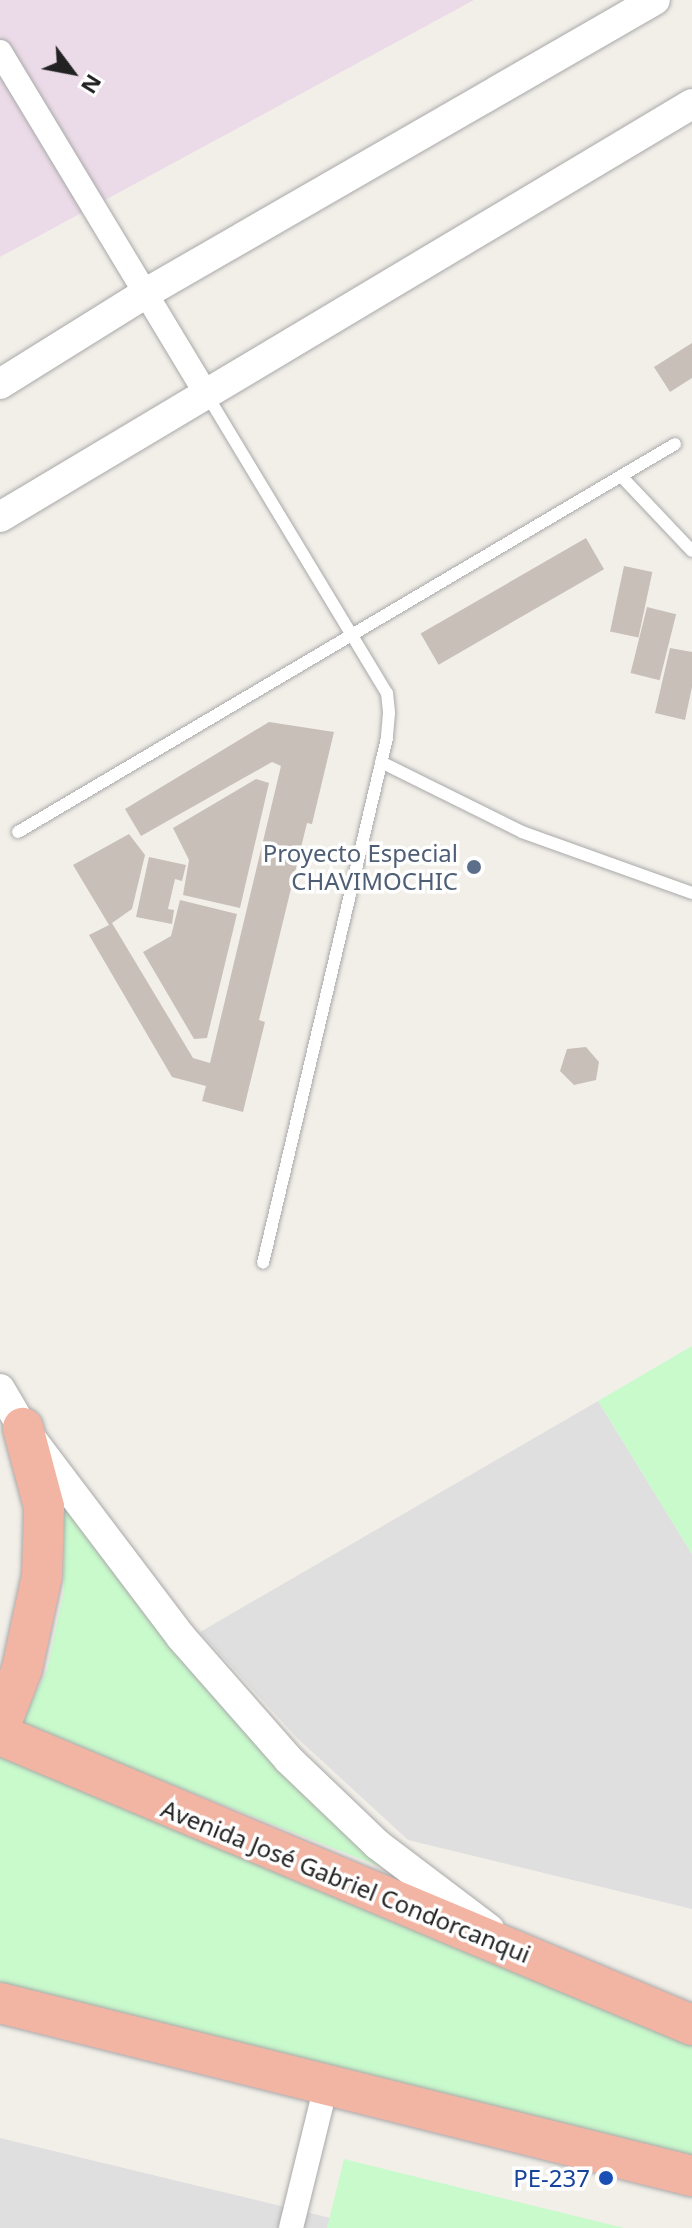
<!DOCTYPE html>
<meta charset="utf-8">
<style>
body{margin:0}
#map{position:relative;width:692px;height:2228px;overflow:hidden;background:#f2efe9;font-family:"Noto Sans",sans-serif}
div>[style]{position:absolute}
.residential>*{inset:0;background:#e0dfdf}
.industrial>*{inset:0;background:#ebdbe8}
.park>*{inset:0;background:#c8facc}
.building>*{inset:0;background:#c7bfb8;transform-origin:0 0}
.roads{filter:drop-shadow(0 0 2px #a9a9a9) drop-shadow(0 0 2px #a9a9a9)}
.service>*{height:12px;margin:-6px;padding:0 6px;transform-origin:6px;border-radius:6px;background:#fff}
.minor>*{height:24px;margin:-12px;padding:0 12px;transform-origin:12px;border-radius:12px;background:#fff}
.tertiary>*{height:30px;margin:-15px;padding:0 15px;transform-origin:15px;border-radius:15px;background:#fff}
.trunk>*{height:40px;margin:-20px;padding:0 20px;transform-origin:20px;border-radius:20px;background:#f2b4a3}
.dots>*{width:22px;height:22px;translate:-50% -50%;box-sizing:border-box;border:4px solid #fff;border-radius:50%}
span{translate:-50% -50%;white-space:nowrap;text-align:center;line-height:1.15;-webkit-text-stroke:7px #fff;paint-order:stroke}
.service-label{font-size:24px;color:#4e5e75}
.right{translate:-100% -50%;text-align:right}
.street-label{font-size:24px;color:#222}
.transit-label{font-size:24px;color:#164399}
.north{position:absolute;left:32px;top:32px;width:80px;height:80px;-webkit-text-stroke:6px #fff;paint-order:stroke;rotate:122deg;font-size:22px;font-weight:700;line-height:32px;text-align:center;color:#222}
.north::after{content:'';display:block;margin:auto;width:28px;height:36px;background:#222;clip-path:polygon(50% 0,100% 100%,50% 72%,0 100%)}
</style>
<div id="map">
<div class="residential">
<i style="clip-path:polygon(598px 1401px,692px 1554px,692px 1909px,408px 1840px,296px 1737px,200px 1632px)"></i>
<i style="clip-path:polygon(0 2138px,372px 2228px,0 2228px)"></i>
</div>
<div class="industrial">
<i style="clip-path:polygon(0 0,474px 0,0 257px)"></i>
</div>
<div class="park">
<i style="clip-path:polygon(692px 1346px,692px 1554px,598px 1401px)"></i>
<i style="clip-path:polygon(64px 1502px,394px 1872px,20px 1725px,47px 1670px,64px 1591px)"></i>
<i style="clip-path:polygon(0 1756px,692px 2036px,692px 2161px,0 1985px)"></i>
<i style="clip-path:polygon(344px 2159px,624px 2228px,327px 2228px)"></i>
</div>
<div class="building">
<i style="clip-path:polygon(692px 343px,692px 378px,670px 392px,654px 367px)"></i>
<i style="left:586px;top:538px;width:36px;height:191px;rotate:60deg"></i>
<i style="left:624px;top:566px;width:29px;height:67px;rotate:12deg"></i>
<i style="left:647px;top:607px;width:30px;height:68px;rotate:14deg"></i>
<i style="clip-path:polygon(670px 648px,692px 652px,692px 687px,685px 720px,655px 713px)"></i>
<i style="clip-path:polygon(269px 722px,334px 732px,312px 824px,307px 823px,259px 1020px,265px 1022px,243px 1112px,202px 1101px,206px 1086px,172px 1077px,89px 935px,109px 925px,73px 865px,129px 834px,145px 855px,132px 909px,112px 923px,193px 1058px,210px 1063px,281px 766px,272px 762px,141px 836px,125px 809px)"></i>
<i style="clip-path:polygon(256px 779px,269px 783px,240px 908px,183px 895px,189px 860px,173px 828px)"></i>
<i style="clip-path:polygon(149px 857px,186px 865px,182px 881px,175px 879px,168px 909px,174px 910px,172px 924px,136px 917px)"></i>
<i style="clip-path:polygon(180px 900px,237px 914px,207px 1038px,194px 1039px,143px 952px,171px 936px)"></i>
<i style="clip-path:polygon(586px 1047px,599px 1062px,596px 1080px,574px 1085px,560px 1071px,567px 1049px)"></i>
</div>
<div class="roads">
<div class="service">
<i style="left:207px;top:395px;width:348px;rotate:58.9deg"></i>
<i style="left:387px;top:693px;width:20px;rotate:84deg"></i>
<i style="left:389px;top:713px;width:25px;rotate:95deg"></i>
<i style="left:387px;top:738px;width:539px;rotate:103.29deg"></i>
<i style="left:621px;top:476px;width:103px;rotate:46.6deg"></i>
<i style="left:381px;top:762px;width:157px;rotate:26.4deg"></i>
<i style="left:522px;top:832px;width:181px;rotate:19.7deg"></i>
<i style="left:18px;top:832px;width:763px;rotate:-30.56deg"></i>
</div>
<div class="minor">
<i style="left:0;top:52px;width:401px;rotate:58.9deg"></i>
<i style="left:291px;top:2228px;width:146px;rotate:-76.2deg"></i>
</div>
<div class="tertiary">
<i style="left:0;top:384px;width:172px;rotate:-31.9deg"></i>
<i style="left:146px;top:293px;width:587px;rotate:-29.93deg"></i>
<i style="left:0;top:517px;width:806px;rotate:-30.83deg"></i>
<i style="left:0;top:1389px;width:45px;rotate:59.5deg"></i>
<i style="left:23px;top:1428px;width:262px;rotate:52.9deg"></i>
<i style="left:181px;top:1637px;width:162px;rotate:48.7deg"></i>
<i style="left:288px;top:1759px;width:124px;rotate:43.7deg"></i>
<i style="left:378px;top:1845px;width:139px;rotate:37.1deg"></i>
</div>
<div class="trunk">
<i style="left:0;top:1726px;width:61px;rotate:-68.9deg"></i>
<i style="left:22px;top:1669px;width:95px;rotate:-77.9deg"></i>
<i style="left:42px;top:1576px;width:69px;rotate:-88.3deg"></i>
<i style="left:44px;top:1507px;width:82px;rotate:-104.9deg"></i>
<i style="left:0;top:1735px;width:750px;rotate:22.74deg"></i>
<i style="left:0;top:2003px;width:713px;rotate:14.04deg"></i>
</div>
</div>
<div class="dots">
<i style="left:474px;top:867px;background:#5c6f8a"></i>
<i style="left:606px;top:2178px;background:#1a4fb4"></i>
</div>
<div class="service-label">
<span class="right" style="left:458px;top:867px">Proyecto Especial<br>CHAVIMOCHIC</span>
</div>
<div class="street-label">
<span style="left:346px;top:1881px;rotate:22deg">Avenida José Gabriel Condorcanqui</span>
</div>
<div class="transit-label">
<span class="right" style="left:590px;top:2178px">PE-237</span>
</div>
<div class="north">N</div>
</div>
